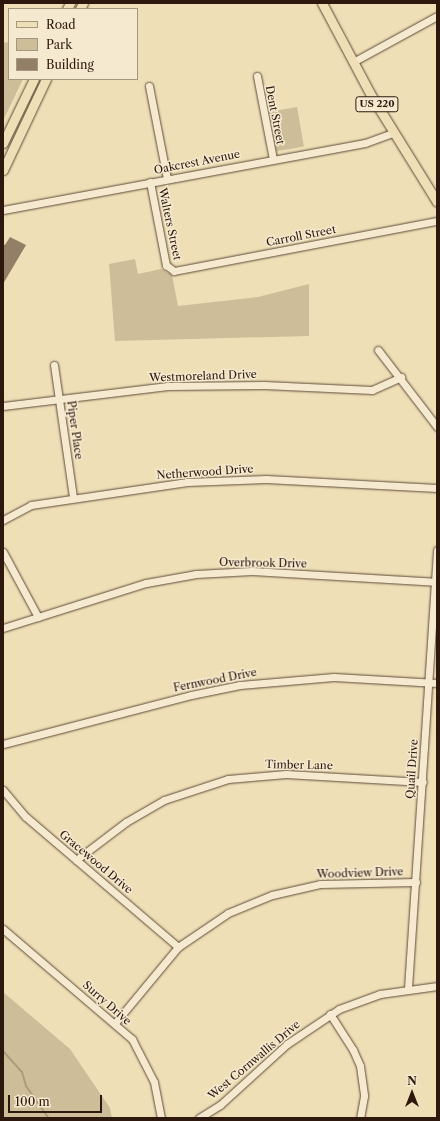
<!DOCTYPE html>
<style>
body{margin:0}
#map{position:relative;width:440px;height:1121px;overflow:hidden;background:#efdfb6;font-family:"Libre Caslon Text",serif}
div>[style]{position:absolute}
.green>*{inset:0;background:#cebd99;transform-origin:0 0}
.stream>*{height:2px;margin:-1px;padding:0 1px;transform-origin:1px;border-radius:1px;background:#ad9b7d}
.building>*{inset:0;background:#927f65}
.roads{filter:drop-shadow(0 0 1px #5e4a38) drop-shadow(0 0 1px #5e4a38)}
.minor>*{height:7px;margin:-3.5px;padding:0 3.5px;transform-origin:3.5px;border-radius:3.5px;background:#f5ead0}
.major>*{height:9px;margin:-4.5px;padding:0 4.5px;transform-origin:4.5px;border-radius:4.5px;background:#efdfb6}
span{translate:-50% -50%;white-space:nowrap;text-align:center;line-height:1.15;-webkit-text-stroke:3px #f5ead0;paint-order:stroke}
.shield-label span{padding:1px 3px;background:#f5ead0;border:1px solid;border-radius:3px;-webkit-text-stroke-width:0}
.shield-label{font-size:10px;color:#2e180e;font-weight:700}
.street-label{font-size:11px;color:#2e180e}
.frame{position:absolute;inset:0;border:4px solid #2e180e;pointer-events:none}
.legend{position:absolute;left:8px;top:8px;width:130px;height:72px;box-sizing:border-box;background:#f5ead0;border:1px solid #a59682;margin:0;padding:5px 7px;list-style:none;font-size:12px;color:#2e180e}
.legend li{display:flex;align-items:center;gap:8px;height:20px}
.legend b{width:20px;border:1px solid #a59682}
.north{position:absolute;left:392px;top:1073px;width:40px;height:40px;-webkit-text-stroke:3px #f5ead0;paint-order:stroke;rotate:0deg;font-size:11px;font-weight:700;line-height:16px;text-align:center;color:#2e180e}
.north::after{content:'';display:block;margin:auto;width:14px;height:18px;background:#2e180e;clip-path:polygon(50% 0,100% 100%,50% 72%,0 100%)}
.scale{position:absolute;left:8px;top:1095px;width:94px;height:18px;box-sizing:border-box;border:2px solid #2e180e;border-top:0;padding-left:5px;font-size:12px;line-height:14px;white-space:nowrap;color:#2e180e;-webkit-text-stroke:3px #f5ead0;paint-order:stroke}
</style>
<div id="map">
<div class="green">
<i style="clip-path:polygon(9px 42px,9px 79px,23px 79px,3px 121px,3px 43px)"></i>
<i style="left:297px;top:107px;width:40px;height:28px;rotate:80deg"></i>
<i style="clip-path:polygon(135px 259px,138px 274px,161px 269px,172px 275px,178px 306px,258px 297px,309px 284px,309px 336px,115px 341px,109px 264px)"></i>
<i style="clip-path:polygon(3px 992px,70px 1049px,110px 1108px,112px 1118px,3px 1118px)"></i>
</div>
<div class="stream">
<i style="left:3px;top:1051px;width:28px;rotate:48deg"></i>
<i style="left:22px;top:1072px;width:15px;rotate:74deg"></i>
<i style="left:26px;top:1086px;width:39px;rotate:55deg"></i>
</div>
<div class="building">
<i style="clip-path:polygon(10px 237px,26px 245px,3px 284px,3px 244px,5px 245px)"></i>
</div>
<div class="roads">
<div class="minor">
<i style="left:353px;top:62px;width:96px;rotate:-28.7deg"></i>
<i style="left:257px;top:76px;width:85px;rotate:79.1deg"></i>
<i style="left:149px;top:86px;width:95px;rotate:79deg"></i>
<i style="left:150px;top:182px;width:85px;rotate:79.1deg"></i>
<i style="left:166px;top:265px;width:10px;rotate:37deg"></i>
<i style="left:174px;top:271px;width:268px;rotate:-10.8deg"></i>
<i style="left:3px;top:210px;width:368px;rotate:-10.5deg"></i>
<i style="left:365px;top:143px;width:30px;rotate:-20deg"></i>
<i style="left:378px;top:350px;width:97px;rotate:52.5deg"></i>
<i style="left:54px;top:365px;width:133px;rotate:81.8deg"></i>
<i style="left:3px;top:406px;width:166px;rotate:-6.9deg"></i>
<i style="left:168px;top:386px;width:96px;rotate:-0.6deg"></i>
<i style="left:264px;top:385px;width:108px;rotate:2.7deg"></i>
<i style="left:372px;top:390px;width:32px;rotate:-24deg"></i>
<i style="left:3px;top:520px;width:32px;rotate:-28deg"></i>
<i style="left:31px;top:505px;width:158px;rotate:-8.4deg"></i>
<i style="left:187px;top:482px;width:79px;rotate:-2.2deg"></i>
<i style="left:266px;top:479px;width:171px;rotate:3deg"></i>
<i style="left:3px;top:552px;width:74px;rotate:61.7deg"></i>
<i style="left:3px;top:628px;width:150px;rotate:-17.5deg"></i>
<i style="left:146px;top:583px;width:51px;rotate:-10.2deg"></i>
<i style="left:196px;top:574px;width:56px;rotate:-3.1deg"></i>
<i style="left:252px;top:571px;width:183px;rotate:3.4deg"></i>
<i style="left:3px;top:744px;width:194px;rotate:-14.6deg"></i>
<i style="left:191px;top:695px;width:50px;rotate:-11.5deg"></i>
<i style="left:240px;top:685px;width:94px;rotate:-4.9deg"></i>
<i style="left:334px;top:677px;width:103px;rotate:3.3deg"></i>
<i style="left:3px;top:790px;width:35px;rotate:50deg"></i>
<i style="left:26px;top:817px;width:200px;rotate:40.5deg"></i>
<i style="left:76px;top:860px;width:63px;rotate:-37.2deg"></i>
<i style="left:126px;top:822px;width:44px;rotate:-30.1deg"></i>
<i style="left:164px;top:800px;width:67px;rotate:-18.2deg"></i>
<i style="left:228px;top:779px;width:58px;rotate:-4.9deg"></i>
<i style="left:286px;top:774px;width:137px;rotate:3.3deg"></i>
<i style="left:3px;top:929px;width:170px;rotate:40.5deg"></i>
<i style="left:132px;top:1039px;width:48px;rotate:62.9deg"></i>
<i style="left:154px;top:1082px;width:37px;rotate:79deg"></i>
<i style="left:408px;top:988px;width:439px;rotate:-86.2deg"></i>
<i style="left:330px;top:1014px;width:43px;rotate:57.4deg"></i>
<i style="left:353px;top:1050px;width:17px;rotate:66deg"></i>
<i style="left:360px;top:1066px;width:30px;rotate:82deg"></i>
<i style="left:364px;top:1096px;width:22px;rotate:100deg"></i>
<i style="left:115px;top:1023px;width:99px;rotate:-50.3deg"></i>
<i style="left:178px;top:947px;width:60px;rotate:-34.2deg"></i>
<i style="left:228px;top:913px;width:48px;rotate:-22.2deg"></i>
<i style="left:272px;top:895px;width:49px;rotate:-12.9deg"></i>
<i style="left:320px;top:884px;width:96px;rotate:-1.2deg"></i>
<i style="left:199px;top:1118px;width:25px;rotate:-32deg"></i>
<i style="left:220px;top:1105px;width:91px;rotate:-42.3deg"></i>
<i style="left:287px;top:1044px;width:63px;rotate:-33.9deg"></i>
<i style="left:339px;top:1009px;width:44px;rotate:-20.1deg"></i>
<i style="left:380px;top:994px;width:58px;rotate:-8deg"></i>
</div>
<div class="major">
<i style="left:322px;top:3px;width:106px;rotate:62deg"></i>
<i style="left:372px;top:97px;width:123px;rotate:58.2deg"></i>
<i style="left:67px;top:9px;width:7px;rotate:-63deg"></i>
<i style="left:80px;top:9px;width:7px;rotate:-63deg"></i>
<i style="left:3px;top:143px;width:71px;rotate:-64.2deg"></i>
<i style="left:3px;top:170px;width:101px;rotate:-64.7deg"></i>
</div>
</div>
<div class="shield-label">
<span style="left:377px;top:104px">US 220</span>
</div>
<div class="street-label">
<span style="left:275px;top:115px;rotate:79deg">Dent Street</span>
<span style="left:197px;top:162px;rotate:-11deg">Oakcrest Avenue</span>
<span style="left:170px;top:224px;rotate:78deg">Walters Street</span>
<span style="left:301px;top:236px;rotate:-11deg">Carroll Street</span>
<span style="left:203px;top:376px;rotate:-2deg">Westmoreland Drive</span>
<span style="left:75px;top:430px;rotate:82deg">Piper Place</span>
<span style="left:205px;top:472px;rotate:-4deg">Netherwood Drive</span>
<span style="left:263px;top:563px;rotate:1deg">Overbrook Drive</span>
<span style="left:215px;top:680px;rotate:-11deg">Fernwood Drive</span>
<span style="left:299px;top:765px;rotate:1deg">Timber Lane</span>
<span style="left:412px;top:769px;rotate:-86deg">Quail Drive</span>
<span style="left:96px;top:862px;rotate:40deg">Gracewood Drive</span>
<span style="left:360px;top:873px;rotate:-2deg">Woodview Drive</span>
<span style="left:107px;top:1003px;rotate:41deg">Surry Drive</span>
<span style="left:254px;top:1060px;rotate:-40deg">West Cornwallis Drive</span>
</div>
<div class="frame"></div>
<ul class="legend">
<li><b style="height:5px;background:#efdfb6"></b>Road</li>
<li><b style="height:11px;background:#cebd99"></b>Park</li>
<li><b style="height:11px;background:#927f65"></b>Building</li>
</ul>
<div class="north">N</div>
<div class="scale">100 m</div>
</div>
